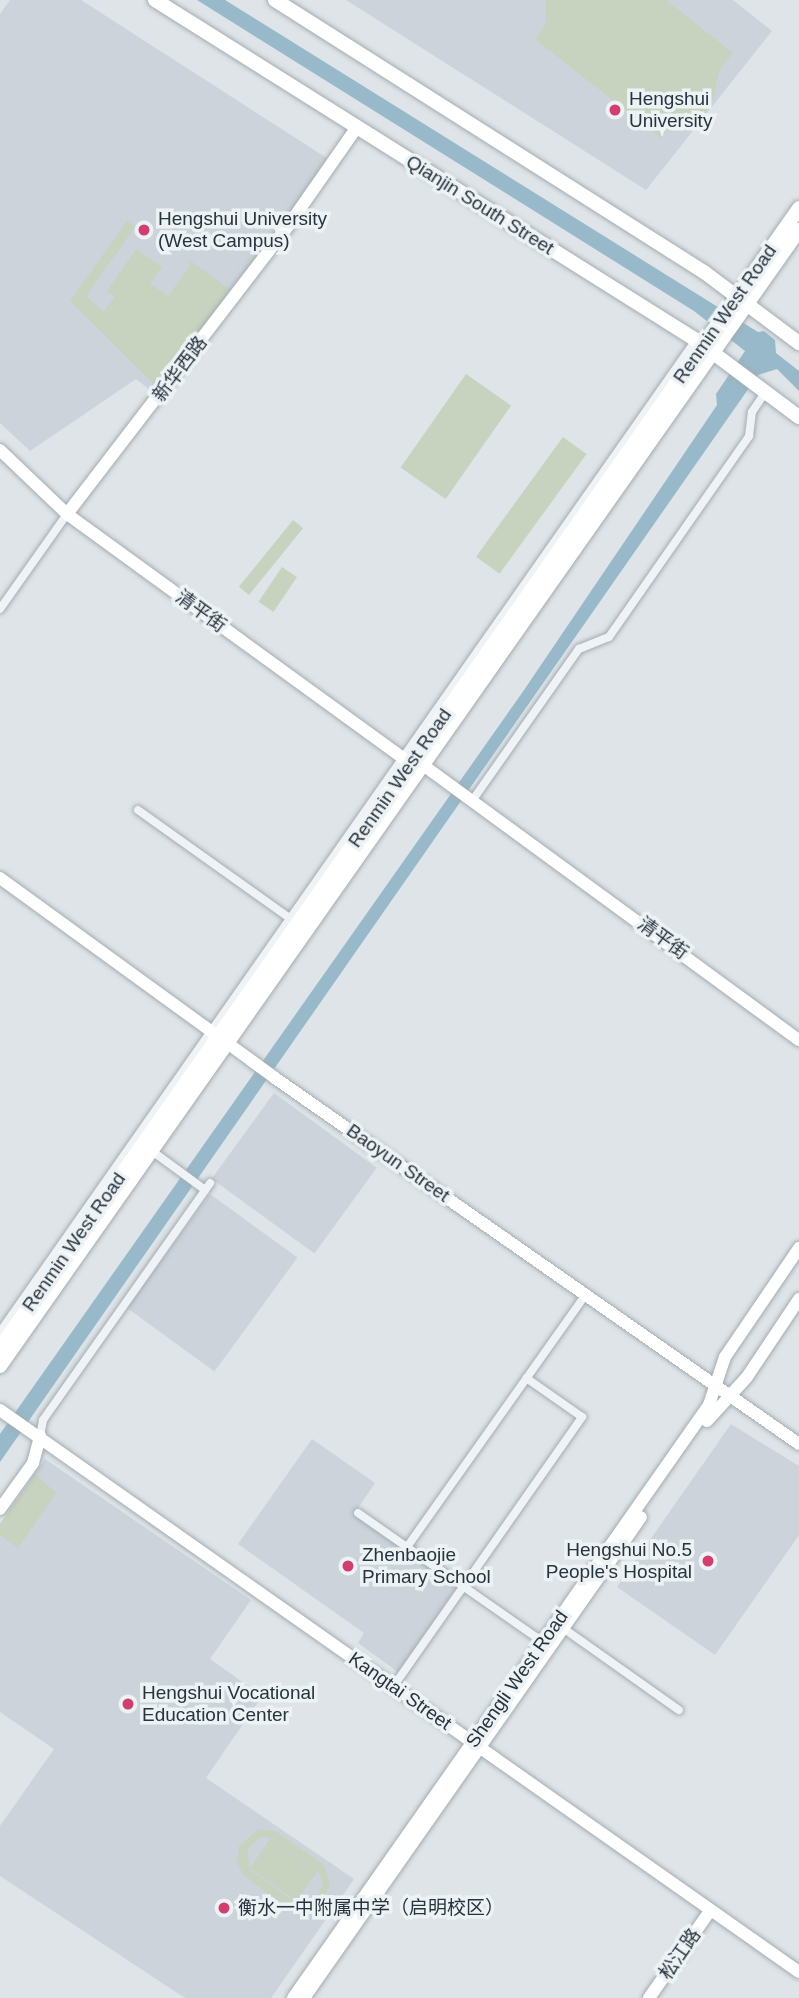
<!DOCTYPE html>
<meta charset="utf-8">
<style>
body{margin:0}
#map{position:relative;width:799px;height:1998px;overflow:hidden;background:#dee4e8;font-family:Helvetica,"Noto Sans SC",sans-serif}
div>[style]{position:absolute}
.built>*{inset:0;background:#ccd3da;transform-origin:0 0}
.green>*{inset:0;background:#c7d2bf;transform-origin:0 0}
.water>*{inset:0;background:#97b9c9}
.roads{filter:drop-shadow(0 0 2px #a3acb2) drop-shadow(0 0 2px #a3acb2)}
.street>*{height:8px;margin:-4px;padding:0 4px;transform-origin:4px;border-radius:4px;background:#f0f3f6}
.secondary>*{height:12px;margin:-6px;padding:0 6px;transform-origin:6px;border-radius:6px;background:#fff}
.primary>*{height:14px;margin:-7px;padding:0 7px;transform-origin:7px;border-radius:7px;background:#fff}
.dots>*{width:19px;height:19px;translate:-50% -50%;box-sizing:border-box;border:4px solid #edf2f5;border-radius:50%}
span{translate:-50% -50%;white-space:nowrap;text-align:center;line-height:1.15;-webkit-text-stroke:7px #edf2f5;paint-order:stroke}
.poi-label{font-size:19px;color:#27343f}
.left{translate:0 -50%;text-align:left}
.right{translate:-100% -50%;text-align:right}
.street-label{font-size:19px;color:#27343f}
</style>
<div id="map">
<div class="built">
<i style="clip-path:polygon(10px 0,81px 0,336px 164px,163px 400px,136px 379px,30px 451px,0 423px,0 14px)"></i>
<i style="clip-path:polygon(346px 0,733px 0,772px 31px,646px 190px)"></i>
<i style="left:274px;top:1093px;width:127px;height:106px;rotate:36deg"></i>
<i style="left:210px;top:1194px;width:108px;height:141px;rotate:36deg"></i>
<i style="clip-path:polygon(731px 1424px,799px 1466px,799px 1535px,715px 1655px,617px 1587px)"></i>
<i style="clip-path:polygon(312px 1439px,375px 1483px,354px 1514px,457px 1587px,398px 1672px,358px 1643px,364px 1633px,238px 1544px)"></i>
<i style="clip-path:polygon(45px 1459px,251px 1600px,210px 1659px,262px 1696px,206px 1778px,354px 1879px,271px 1998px,185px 1998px,0 1876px,0 1826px,54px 1749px,0 1712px,0 1524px)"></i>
</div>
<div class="green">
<i style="clip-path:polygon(546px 0,666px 0,733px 53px,720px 69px,711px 106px,695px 122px,666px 131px,661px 138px,535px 39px,545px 26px)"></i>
<i style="clip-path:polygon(127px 221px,135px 227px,86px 296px,104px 312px,115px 296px,107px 291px,136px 249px,162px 267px,150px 284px,168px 296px,190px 266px,188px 259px,239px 296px,166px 396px,70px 301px)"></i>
<i style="left:466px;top:374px;width:55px;height:114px;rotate:35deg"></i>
<i style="left:563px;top:437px;width:29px;height:148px;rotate:36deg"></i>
<i style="left:293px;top:520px;width:13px;height:86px;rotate:39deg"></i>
<i style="left:282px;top:567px;width:18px;height:42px;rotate:34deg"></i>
<i style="clip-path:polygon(35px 1474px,56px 1493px,18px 1548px,0 1535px,0 1524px)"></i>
<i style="clip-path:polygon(evenodd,259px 1829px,275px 1831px,323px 1864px,330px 1884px,321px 1904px,307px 1911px,291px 1910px,244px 1876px,237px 1862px,239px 1846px,259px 1829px,261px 1837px,272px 1838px,318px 1870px,323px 1884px,317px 1898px,295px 1902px,250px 1870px,247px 1849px,261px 1837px)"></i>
<i style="left:271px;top:1838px;width:57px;height:37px;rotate:35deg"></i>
</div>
<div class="water">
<i style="clip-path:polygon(197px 0,225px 0,758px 332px,764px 331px,775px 340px,776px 353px,799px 371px,799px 391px,777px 369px,758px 375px,0 1462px,0 1434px,522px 693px,717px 405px,716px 394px,745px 351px,694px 311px)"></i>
</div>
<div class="roads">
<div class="street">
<i style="left:0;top:609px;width:116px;rotate:-54.8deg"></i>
<i style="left:472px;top:801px;width:186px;rotate:-54.9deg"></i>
<i style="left:579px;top:649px;width:32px;rotate:-22deg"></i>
<i style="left:609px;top:637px;width:245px;rotate:-55.1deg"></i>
<i style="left:749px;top:436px;width:24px;rotate:-83deg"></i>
<i style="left:752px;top:412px;width:25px;rotate:-56deg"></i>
<i style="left:138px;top:810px;width:189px;rotate:35.5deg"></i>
<i style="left:152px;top:1151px;width:66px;rotate:36.3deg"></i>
<i style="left:0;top:1332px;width:1212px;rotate:-54.95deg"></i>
<i style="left:40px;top:1436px;width:16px;rotate:-79deg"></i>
<i style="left:43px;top:1420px;width:290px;rotate:-54.8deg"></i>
<i style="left:358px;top:1513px;width:226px;rotate:34.9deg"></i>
<i style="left:407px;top:1547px;width:310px;rotate:-54.7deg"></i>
<i style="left:563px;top:1628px;width:142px;rotate:35.3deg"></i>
<i style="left:393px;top:1687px;width:330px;rotate:-55deg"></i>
<i style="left:582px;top:1417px;width:68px;rotate:-145.1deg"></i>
</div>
<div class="secondary">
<i style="left:0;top:450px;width:93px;rotate:43.7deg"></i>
<i style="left:67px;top:514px;width:424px;rotate:36deg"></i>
<i style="left:67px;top:514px;width:363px;rotate:-52.5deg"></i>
<i style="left:288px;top:226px;width:121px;rotate:-55.1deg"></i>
<i style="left:423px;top:765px;width:466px;rotate:36.2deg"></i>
<i style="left:0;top:878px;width:340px;rotate:36deg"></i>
<i style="left:275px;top:1078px;width:639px;rotate:34.93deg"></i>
<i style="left:0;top:1410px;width:977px;rotate:35.12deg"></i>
<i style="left:707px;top:1421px;width:59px;rotate:-47.7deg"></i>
<i style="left:747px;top:1377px;width:94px;rotate:-56.3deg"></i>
<i style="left:0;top:1509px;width:57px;rotate:-54.3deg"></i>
<i style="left:33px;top:1463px;width:28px;rotate:-75deg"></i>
<i style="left:293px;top:1998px;width:724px;rotate:-54.95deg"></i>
<i style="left:709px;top:1405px;width:51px;rotate:-71.6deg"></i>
<i style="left:725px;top:1357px;width:132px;rotate:-55.8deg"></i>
<i style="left:304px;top:1998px;width:587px;rotate:-54.98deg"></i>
<i style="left:649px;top:1998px;width:106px;rotate:-55deg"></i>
</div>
<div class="primary">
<i style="left:155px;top:0;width:639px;rotate:32.15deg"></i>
<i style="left:696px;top:340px;width:129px;rotate:36.8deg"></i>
<i style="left:275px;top:0;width:508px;rotate:32.38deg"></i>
<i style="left:704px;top:272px;width:119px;rotate:36.8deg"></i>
<i style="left:0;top:1348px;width:1392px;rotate:-54.97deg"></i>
<i style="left:0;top:1366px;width:1389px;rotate:-54.88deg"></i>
</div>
</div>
<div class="dots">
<i style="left:615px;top:110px;background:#d13f70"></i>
<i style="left:144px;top:230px;background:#d13f70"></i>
<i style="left:708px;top:1561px;background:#d13f70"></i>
<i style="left:348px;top:1566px;background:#d13f70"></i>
<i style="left:128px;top:1704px;background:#d13f70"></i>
<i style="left:224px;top:1908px;background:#d13f70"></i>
</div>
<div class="poi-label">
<span class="left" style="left:629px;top:110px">Hengshui<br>University</span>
<span class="left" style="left:158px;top:230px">Hengshui University<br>(West Campus)</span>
<span class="right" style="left:692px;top:1561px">Hengshui No.5<br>People's Hospital</span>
<span class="left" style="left:362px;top:1566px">Zhenbaojie<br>Primary School</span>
<span class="left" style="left:142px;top:1704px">Hengshui Vocational<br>Education Center</span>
<span class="left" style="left:238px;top:1908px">衡水一中附属中学（启明校区）</span>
</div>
<div class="street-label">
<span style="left:480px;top:205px;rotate:32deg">Qianjin South Street</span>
<span style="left:725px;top:314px;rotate:-55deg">Renmin West Road</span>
<span style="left:180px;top:369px;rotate:-53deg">新华西路</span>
<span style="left:201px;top:611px;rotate:36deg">清平街</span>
<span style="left:400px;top:778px;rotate:-55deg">Renmin West Road</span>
<span style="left:663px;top:938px;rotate:36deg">清平街</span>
<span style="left:398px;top:1163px;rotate:35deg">Baoyun Street</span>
<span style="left:74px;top:1242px;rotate:-55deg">Renmin West Road</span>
<span style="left:517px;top:1679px;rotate:-55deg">Shengli West Road</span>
<span style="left:400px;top:1691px;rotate:35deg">Kangtai Street</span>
<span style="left:680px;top:1954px;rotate:-55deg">松江路</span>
</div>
</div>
